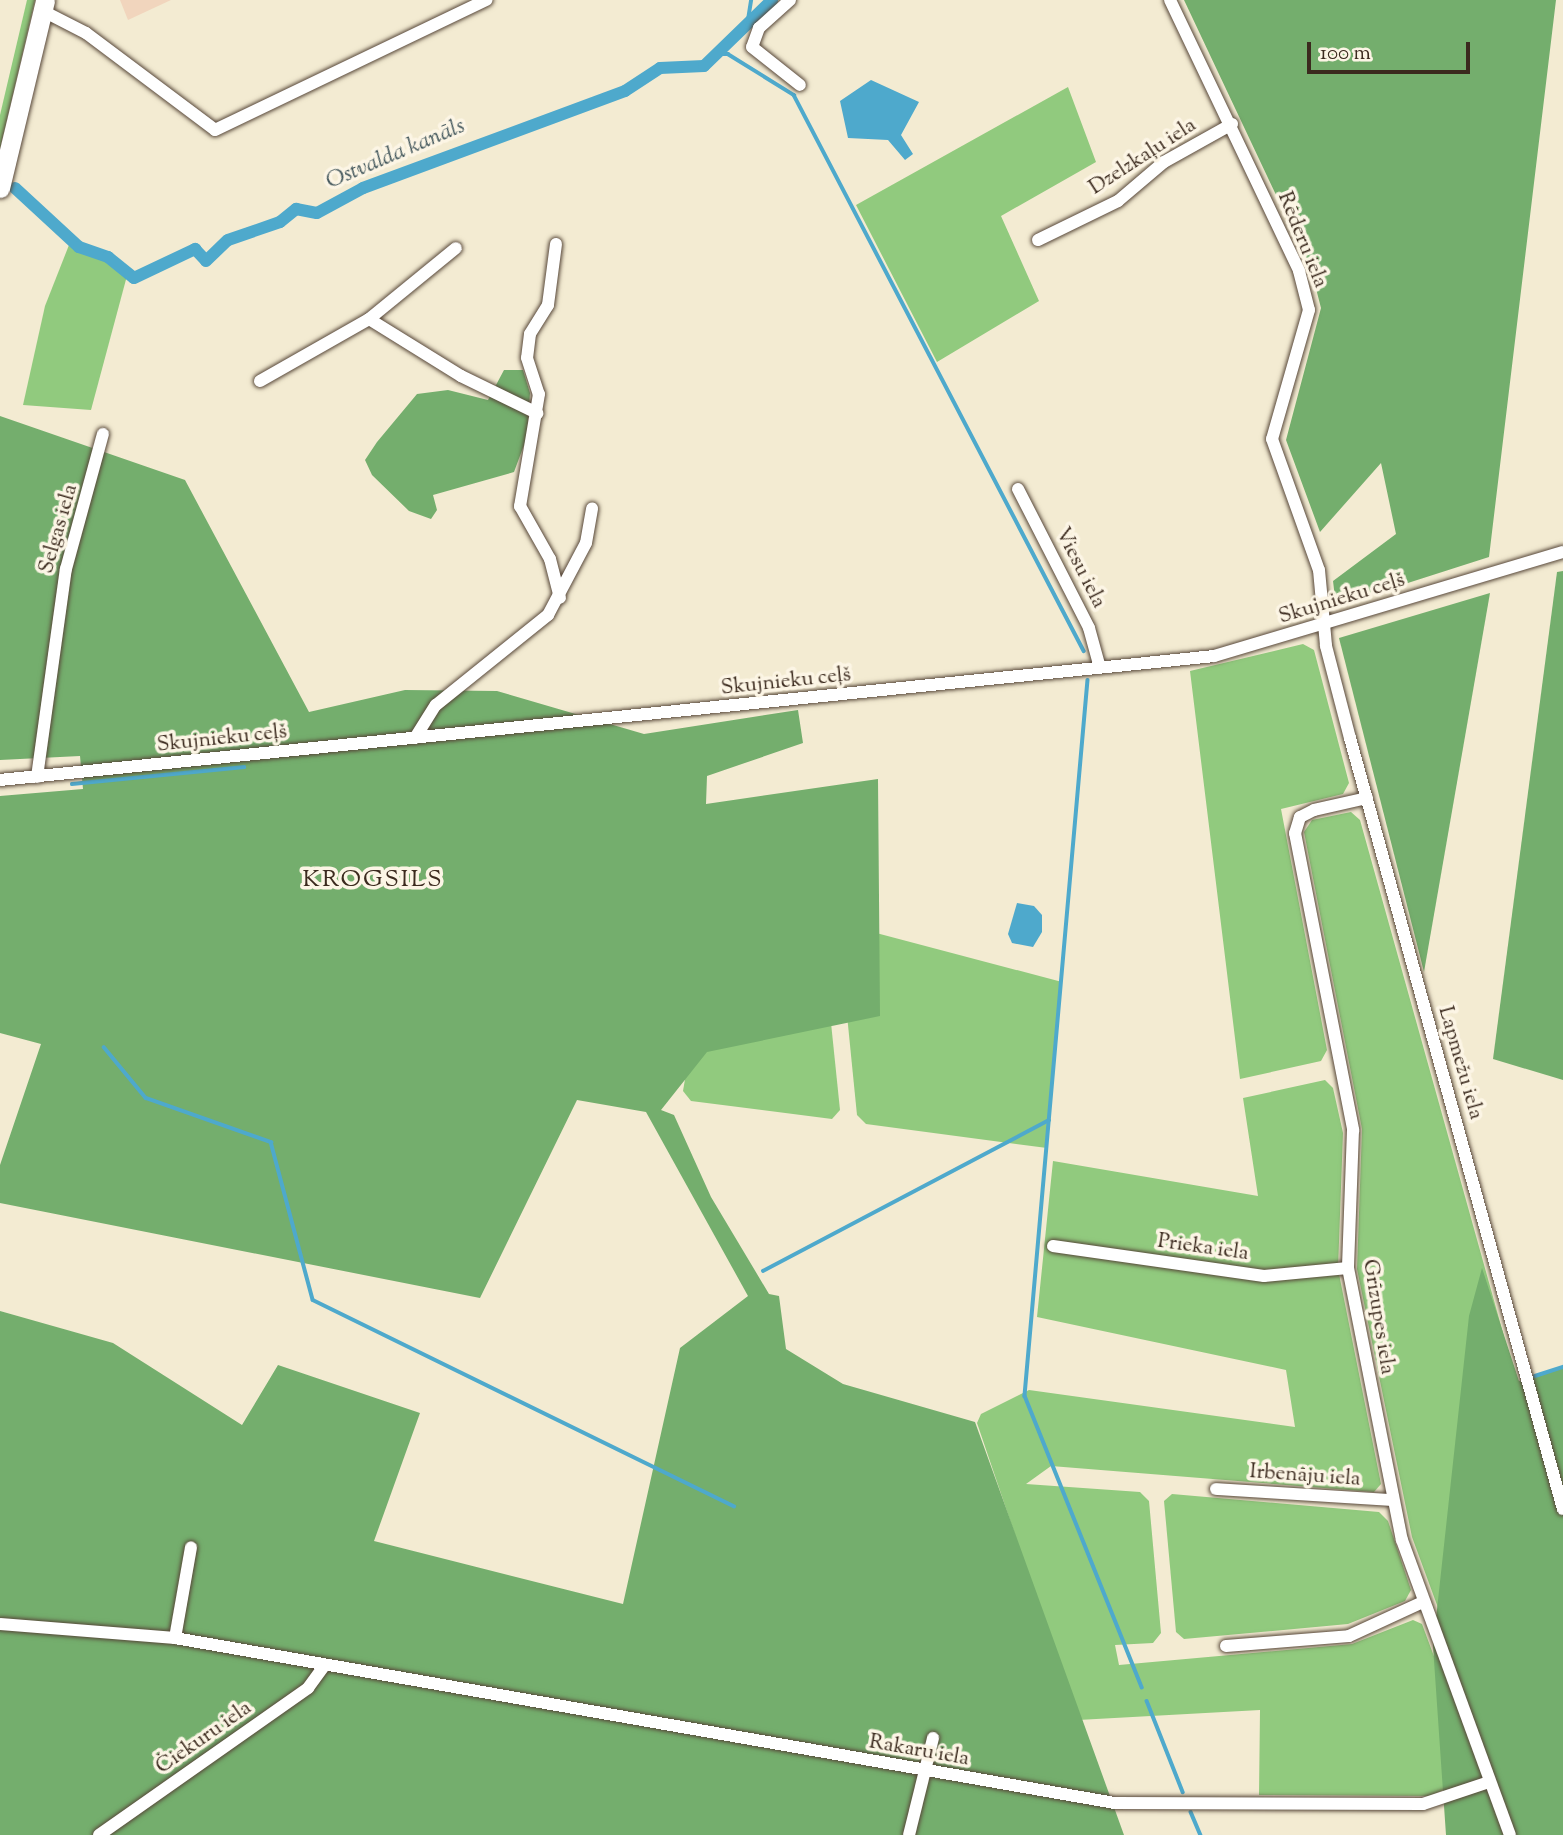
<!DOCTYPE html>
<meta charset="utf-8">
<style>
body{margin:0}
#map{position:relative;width:1563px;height:1835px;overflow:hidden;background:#f3ebd2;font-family:"Sorts Mill Goudy",serif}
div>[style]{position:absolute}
.built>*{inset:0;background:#f1d5bd}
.green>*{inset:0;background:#91ca7e}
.forest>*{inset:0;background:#74ae6d}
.water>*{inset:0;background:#4ea9cc}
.stream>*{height:3.5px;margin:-1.75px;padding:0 1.75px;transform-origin:1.75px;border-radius:1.75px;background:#4ea9cc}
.canal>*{height:12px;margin:-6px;padding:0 6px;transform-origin:6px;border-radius:6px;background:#4ea9cc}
.roads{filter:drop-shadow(0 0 2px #574739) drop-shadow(0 0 2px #574739)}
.minor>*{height:12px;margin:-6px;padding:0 6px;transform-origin:6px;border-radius:6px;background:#fff}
.primary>*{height:19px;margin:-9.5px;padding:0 9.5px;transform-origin:9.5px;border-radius:9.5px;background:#fff}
span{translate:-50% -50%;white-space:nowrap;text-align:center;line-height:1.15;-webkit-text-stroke:7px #fcf5e5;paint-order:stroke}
.street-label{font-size:21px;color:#3b2a1e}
.water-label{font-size:23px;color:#42565b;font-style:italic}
.quarter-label{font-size:24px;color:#3b2a1e;letter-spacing:2px}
.scale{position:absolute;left:1307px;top:42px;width:163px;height:32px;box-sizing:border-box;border:4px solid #3b2a1e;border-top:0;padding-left:9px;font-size:21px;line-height:24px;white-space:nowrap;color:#3b2a1e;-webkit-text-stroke:5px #fcf5e5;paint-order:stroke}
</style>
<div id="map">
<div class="built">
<i style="clip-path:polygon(120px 0,171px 0,128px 20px)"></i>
</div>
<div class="green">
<i style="clip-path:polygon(27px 0,35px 0,0 149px,0 115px)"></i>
<i style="clip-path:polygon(1068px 87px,1096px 162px,1001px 216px,1039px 301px,937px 362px,856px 205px)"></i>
<i style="clip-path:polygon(69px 245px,128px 272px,91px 410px,23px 405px,45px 306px)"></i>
<i style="clip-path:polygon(1303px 644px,1314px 650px,1349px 783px,1343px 794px,1281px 809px,1327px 1050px,1321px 1061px,1240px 1079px,1190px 671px)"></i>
<i style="clip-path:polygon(1351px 812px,1360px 820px,1522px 1401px,1483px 1730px,1412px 1537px,1357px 1269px,1362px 1129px,1304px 832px,1312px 820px)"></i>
<i style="clip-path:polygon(715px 903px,821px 926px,840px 1110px,832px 1119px,691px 1101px,683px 1091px)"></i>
<i style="clip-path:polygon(846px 925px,1062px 982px,1047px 1148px,866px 1124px,857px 1115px,839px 935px)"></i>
<i style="clip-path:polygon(1325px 1080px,1333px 1088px,1343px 1133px,1338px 1269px,1381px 1484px,1374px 1492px,1051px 1466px,1026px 1484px,1140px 1492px,1149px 1501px,1161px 1633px,1153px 1643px,1115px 1645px,1119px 1665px,1352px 1644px,1413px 1620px,1422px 1624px,1475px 1767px,1470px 1778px,1430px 1796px,1259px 1795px,1260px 1710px,1078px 1720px,977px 1423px,981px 1414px,1029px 1390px,1295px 1427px,1286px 1370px,1037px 1317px,1053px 1161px,1258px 1196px,1243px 1098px)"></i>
<i style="clip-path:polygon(1172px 1494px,1379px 1512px,1388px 1521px,1411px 1590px,1405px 1601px,1348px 1624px,1184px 1639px,1176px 1632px,1164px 1501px)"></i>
</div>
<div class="forest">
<i style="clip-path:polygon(1184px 0,1556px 0,1489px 557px,1336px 606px,1333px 581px,1396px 534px,1381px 463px,1320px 532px,1286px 440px,1321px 308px,1311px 269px)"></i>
<i style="clip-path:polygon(504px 370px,523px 370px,530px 393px,527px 437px,514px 472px,433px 495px,437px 510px,431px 519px,409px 511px,372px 475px,365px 460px,377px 442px,417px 394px,448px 390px,488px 400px)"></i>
<i style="clip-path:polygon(0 416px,185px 480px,309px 712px,405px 690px,497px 691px,644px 734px,798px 710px,803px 743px,707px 776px,706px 804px,878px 779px,880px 1016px,707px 1052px,661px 1110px,674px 1115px,711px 1197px,769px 1294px,779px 1296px,786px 1349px,843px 1384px,975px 1422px,1124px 1835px,0 1835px,0 1311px,113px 1343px,242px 1425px,278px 1365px,420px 1413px,374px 1541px,623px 1604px,680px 1348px,748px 1296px,646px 1112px,577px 1100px,480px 1298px,0 1203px,0 1165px,41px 1044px,0 1033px,0 796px,83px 789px,80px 756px,0 760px)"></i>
<i style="clip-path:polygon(1563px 571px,1563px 1080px,1493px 1059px,1557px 572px)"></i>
<i style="clip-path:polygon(1490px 593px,1424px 972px,1339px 638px)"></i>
<i style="clip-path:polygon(1482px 1268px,1519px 1381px,1563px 1367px,1563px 1835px,1446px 1835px,1433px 1646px,1469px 1316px)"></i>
</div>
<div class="water">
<i style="clip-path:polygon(871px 80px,919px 102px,901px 135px,913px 154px,905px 160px,888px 140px,848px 138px,840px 101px)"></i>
<i style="clip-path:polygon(1017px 903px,1034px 906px,1042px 915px,1042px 932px,1033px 947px,1012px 943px,1008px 934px)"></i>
</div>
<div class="stream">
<i style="left:748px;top:20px;width:20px;rotate:-81deg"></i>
<i style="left:717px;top:54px;width:11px"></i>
<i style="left:728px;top:54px;width:78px;rotate:31.8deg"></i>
<i style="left:794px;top:95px;width:627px;rotate:62.45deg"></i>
<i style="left:1088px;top:680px;width:719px;rotate:95.03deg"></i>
<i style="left:1025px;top:1396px;width:314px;rotate:68.1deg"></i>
<i style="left:72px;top:784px;width:173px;rotate:-5.6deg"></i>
<i style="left:104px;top:1047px;width:66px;rotate:50.5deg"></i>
<i style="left:146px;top:1098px;width:133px;rotate:19.4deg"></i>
<i style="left:271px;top:1142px;width:163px;rotate:75.1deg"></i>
<i style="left:313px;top:1300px;width:469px;rotate:26.1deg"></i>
<i style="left:763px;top:1271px;width:323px;rotate:-27.8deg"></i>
<i style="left:1535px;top:1376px;width:29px;rotate:-18deg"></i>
<i style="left:1147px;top:1701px;width:98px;rotate:68.4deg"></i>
<i style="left:1191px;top:1812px;width:25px;rotate:67deg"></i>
</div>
<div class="canal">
<i style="left:15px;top:188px;width:87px;rotate:42.7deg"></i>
<i style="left:79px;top:247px;width:31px;rotate:19deg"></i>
<i style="left:108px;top:257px;width:33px;rotate:39deg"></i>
<i style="left:134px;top:278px;width:68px;rotate:-25.4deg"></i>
<i style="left:195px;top:249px;width:16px;rotate:47deg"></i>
<i style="left:206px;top:261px;width:30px;rotate:-44deg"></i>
<i style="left:228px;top:240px;width:55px;rotate:-19.1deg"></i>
<i style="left:280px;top:222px;width:21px;rotate:-39deg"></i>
<i style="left:296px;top:209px;width:21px;rotate:11deg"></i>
<i style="left:317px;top:213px;width:52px;rotate:-28.5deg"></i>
<i style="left:363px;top:188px;width:279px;rotate:-20.3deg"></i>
<i style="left:625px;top:91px;width:42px;rotate:-33.3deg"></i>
<i style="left:660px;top:68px;width:44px;rotate:-2.6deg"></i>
<i style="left:704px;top:66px;width:95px;rotate:-44.1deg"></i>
</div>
<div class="roads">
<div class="minor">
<i style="left:790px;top:0;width:42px;rotate:137.9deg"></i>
<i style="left:759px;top:28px;width:20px;rotate:110deg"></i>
<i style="left:752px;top:47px;width:61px;rotate:38.4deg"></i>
<i style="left:1170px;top:0;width:300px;rotate:64.5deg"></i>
<i style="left:1299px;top:271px;width:40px;rotate:75.6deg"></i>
<i style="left:1309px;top:310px;width:134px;rotate:106deg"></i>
<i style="left:1272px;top:439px;width:139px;rotate:70.3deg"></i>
<i style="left:1319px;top:570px;width:76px;rotate:84.7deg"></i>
<i style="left:1326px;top:646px;width:95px;rotate:75.4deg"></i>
<i style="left:1350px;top:738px;width:800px;rotate:74.56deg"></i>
<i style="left:43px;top:11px;width:48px;rotate:27.1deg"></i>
<i style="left:86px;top:33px;width:161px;rotate:36.9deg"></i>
<i style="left:215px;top:130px;width:301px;rotate:-25.6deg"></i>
<i style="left:1038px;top:240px;width:89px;rotate:-26deg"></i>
<i style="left:1118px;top:201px;width:60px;rotate:-40.3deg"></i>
<i style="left:1164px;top:162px;width:78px;rotate:-29.2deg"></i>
<i style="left:556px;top:244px;width:62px;rotate:97.5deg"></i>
<i style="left:548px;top:305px;width:34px;rotate:122deg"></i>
<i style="left:530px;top:334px;width:24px;rotate:97deg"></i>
<i style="left:527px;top:358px;width:38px;rotate:72deg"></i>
<i style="left:539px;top:394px;width:114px;rotate:99.6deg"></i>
<i style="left:520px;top:506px;width:61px;rotate:60.5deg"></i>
<i style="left:550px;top:559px;width:40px;rotate:75.6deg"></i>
<i style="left:369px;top:319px;width:108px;rotate:31.8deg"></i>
<i style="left:461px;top:376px;width:85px;rotate:26deg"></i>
<i style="left:260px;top:381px;width:125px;rotate:-29.6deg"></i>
<i style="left:369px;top:319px;width:112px;rotate:-39.2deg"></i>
<i style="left:1018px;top:489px;width:156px;rotate:62.9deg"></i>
<i style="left:1089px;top:628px;width:41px;rotate:74.6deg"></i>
<i style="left:415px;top:738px;width:39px;rotate:-58deg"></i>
<i style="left:436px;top:705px;width:144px;rotate:-38.8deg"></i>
<i style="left:548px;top:615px;width:81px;rotate:-62.2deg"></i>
<i style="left:586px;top:543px;width:35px;rotate:-80deg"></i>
<i style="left:37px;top:777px;width:210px;rotate:-82.1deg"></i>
<i style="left:66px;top:569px;width:140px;rotate:-74.7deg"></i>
<i style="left:0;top:780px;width:1220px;rotate:-5.83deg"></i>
<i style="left:1214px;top:656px;width:364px;rotate:-16.6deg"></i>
<i style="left:1367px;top:798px;width:54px;rotate:167.2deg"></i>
<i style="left:1314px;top:810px;width:16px;rotate:153deg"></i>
<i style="left:1300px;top:817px;width:17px;rotate:107deg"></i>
<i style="left:1295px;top:833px;width:303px;rotate:78.9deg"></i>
<i style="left:1353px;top:1130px;width:138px;rotate:92.1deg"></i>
<i style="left:1348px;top:1268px;width:277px;rotate:78.8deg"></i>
<i style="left:1402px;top:1540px;width:314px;rotate:69.9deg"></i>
<i style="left:1053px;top:1246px;width:213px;rotate:8.1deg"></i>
<i style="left:1264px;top:1276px;width:84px;rotate:-5.4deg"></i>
<i style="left:1216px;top:1489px;width:175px;rotate:3.6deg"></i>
<i style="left:0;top:1624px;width:176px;rotate:4.6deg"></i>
<i style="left:175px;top:1638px;width:954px;rotate:9.96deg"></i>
<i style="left:1115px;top:1803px;width:308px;rotate:0.2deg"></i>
<i style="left:1423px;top:1804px;width:70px;rotate:-18.4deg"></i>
<i style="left:175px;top:1638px;width:92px;rotate:-80deg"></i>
<i style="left:1226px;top:1646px;width:123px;rotate:-4.6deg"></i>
<i style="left:1349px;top:1636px;width:81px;rotate:-24.7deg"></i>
<i style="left:99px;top:1835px;width:256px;rotate:-35.1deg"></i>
<i style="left:308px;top:1688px;width:27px;rotate:-54deg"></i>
<i style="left:909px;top:1835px;width:100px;rotate:-76.1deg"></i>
</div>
<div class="primary">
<i style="left:0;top:188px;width:193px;rotate:-76.5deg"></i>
</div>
</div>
<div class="street-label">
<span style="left:1143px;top:157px;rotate:-33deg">Dzelzkaļu iela</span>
<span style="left:1302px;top:240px;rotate:68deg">Rēderu iela</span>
<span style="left:59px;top:529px;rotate:-74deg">Selgas iela</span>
<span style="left:1080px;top:568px;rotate:63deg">Viesu iela</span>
<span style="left:1342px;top:599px;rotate:-17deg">Skujnieku ceļš</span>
<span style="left:786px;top:682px;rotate:-6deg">Skujnieku ceļš</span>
<span style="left:222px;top:739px;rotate:-6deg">Skujnieku ceļš</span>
<span style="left:1460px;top:1063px;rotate:74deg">Lapmežu iela</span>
<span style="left:1203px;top:1248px;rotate:8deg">Prieka iela</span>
<span style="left:1378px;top:1317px;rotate:81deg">Grīzupes iela</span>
<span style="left:1305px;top:1476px;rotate:4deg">Irbenāju iela</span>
<span style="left:204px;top:1738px;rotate:-35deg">Čiekuru iela</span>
<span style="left:919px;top:1751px;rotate:10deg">Rakaru iela</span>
</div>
<div class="water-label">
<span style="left:396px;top:155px;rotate:-23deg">Ostvalda kanāls</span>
</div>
<div class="quarter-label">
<span style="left:373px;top:881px">KROGSILS</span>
</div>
<div class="scale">100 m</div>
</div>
